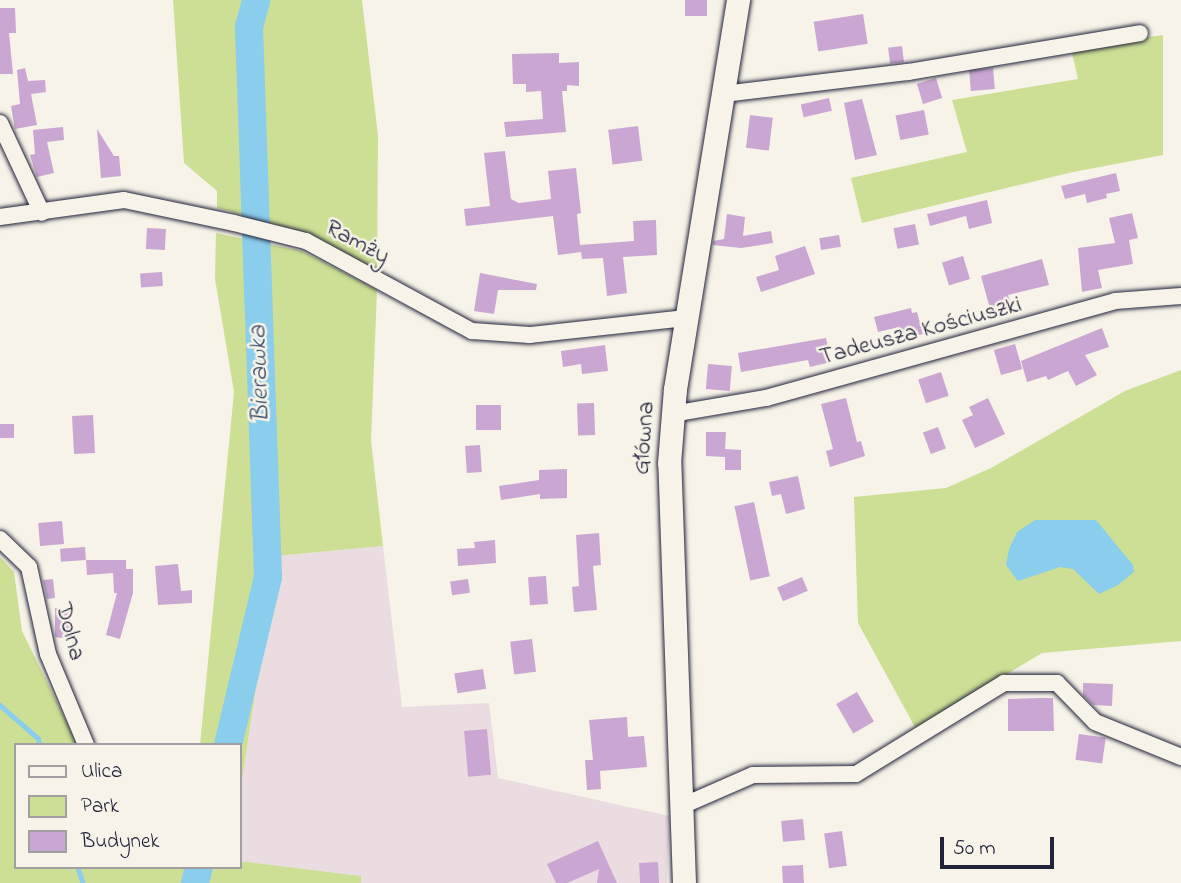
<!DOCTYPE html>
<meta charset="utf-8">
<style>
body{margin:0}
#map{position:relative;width:1181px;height:883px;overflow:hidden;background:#f7f3e8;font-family:"Indie Flower",sans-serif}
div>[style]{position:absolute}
.built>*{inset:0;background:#eadce1}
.green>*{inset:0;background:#ccdf94}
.water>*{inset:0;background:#8acdec}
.stream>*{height:4.5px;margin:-2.25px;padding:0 2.25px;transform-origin:2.25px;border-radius:2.25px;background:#8acdec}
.river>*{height:28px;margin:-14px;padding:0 14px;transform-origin:14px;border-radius:14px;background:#8acdec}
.building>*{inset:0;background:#caa7d2;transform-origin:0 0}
.roads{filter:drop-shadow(0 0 2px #22223b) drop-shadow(0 0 2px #22223b)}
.minor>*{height:16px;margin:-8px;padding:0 8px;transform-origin:8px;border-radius:8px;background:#f7f3e8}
.secondary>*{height:23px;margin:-11.5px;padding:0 11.5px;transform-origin:11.5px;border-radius:11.5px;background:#f7f3e8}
span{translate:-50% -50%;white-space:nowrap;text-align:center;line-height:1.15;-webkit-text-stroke:5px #f7f3e8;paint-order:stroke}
.street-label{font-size:24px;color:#22223b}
.water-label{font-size:26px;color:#415570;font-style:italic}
.legend{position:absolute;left:14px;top:743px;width:228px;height:126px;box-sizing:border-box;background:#f7f3e8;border:2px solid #a29fa3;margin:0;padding:9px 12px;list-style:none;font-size:21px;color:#22223b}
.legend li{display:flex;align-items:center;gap:14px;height:35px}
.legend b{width:35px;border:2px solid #a29fa3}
.scale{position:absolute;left:940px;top:837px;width:114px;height:32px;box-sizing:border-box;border:4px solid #22223b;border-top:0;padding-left:9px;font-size:21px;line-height:24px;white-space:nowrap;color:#22223b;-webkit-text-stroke:5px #f7f3e8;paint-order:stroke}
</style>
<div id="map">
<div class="built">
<i style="clip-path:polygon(383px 546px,402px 707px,489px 703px,498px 778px,669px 816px,667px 883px,361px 883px,361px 876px,240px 861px,240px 794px,276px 556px)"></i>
</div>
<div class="green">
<i style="clip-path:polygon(173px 0,250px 0,244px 24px,254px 218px,217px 208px,217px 191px,184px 163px)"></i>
<i style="clip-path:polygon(260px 0,362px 0,378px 136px,377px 272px,302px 234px,257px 221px,252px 28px)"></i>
<i style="clip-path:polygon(1163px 35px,1163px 155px,1073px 172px,862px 223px,851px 178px,967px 152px,952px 100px,1078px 79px,1071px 48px)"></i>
<i style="clip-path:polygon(216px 233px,302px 251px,377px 290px,371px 440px,383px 546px,276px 556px,240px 794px,240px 745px,200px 745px,234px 392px,215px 279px)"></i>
<i style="clip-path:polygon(1181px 370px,1181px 641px,1042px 653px,916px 729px,858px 623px,854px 497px,946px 488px,991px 468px,1125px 391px)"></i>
<i style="clip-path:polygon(0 557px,14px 572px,22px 631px,78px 745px,16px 745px,16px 867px,240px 867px,240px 861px,361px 876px,361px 883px,0 883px)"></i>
</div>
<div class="water">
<i style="clip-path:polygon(1035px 520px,1096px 520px,1133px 565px,1134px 572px,1118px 585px,1099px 594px,1073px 569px,1060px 567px,1018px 581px,1006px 565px,1009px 549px,1017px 532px)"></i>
</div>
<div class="stream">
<i style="left:0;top:705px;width:50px;rotate:41deg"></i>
<i style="left:38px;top:738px;width:7px;rotate:74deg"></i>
<i style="left:78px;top:867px;width:17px;rotate:73deg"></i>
</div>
<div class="river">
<i style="left:228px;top:745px;width:173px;rotate:-76.6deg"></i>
<i style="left:268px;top:577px;width:550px;rotate:-91.98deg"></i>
<i style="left:249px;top:27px;width:28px;rotate:-75deg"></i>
<i style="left:195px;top:883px;width:16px;rotate:-76deg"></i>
</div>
<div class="building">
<i style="left:685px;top:0;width:22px;height:16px"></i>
<i style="clip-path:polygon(0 8px,15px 8px,16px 33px,9px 33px,13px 74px,0 74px)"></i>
<i style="left:863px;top:14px;width:30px;height:50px;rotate:81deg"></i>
<i style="left:902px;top:46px;width:16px;height:14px;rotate:83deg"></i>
<i style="clip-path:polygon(559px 53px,559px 63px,579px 62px,579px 86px,567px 85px,567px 91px,562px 91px,566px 132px,506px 137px,504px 122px,543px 119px,541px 91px,526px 92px,526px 84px,513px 84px,512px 54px)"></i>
<i style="clip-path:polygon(25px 68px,28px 81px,45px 80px,46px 92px,31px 94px,37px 125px,15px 129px,11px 106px,20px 104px,17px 70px)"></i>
<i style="left:993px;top:68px;width:21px;height:24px;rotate:85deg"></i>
<i style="left:936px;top:78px;width:21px;height:20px;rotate:73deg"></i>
<i style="left:829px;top:98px;width:13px;height:29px;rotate:77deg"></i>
<i style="clip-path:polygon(862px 99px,877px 155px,855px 160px,844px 103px)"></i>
<i style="left:924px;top:110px;width:25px;height:29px;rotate:79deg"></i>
<i style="left:750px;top:115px;width:23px;height:33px;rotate:7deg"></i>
<i style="left:638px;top:126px;width:35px;height:30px;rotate:83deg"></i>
<i style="clip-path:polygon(63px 127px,64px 140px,47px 142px,54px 173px,37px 177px,30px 155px,35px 154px,33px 130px)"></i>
<i style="clip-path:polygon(97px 129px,114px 156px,119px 156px,121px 176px,101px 178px)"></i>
<i style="clip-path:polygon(505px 151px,511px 199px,519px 203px,551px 199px,548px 171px,576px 168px,581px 213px,577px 214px,580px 245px,634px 241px,633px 221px,656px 220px,657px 255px,623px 257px,627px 293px,607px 296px,603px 258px,582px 259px,581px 252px,558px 255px,553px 216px,466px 226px,464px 209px,490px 206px,484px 153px)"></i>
<i style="clip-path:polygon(1116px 173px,1120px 191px,1106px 194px,1107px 198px,1087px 203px,1085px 194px,1065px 199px,1061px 186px)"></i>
<i style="clip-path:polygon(987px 200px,992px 223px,969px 229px,966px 216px,930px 226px,927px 214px)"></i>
<i style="clip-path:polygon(1132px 213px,1138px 238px,1129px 240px,1133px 264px,1098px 270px,1102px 288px,1082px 292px,1078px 248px,1115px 243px,1109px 218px)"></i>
<i style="clip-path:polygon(727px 214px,745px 217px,743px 236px,771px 231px,773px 243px,741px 248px,713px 245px,713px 241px,724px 239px)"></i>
<i style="left:915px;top:224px;width:21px;height:22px;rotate:79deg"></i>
<i style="left:147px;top:228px;width:19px;height:21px;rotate:3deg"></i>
<i style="left:839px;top:235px;width:12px;height:20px;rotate:81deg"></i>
<i style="clip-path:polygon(805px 246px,815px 274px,761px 292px,756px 277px,779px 270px,775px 256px)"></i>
<i style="left:963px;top:256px;width:24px;height:22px;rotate:73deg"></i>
<i style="clip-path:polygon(1042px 259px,1049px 285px,1008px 295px,1013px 310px,992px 316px,981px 276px)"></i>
<i style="left:162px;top:272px;width:14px;height:22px;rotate:86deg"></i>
<i style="clip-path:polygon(480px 273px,537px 284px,536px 290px,498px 290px,494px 314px,474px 311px)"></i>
<i style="clip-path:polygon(911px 308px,912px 313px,917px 312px,923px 334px,902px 340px,899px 327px,878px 332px,874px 317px)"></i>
<i style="clip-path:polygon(1102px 328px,1109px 347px,1085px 355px,1097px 375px,1076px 386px,1068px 371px,1048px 380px,1046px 376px,1027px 382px,1021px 361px)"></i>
<i style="clip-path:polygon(826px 338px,831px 362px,810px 367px,808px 360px,741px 372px,738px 353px)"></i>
<i style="left:1015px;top:344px;width:26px;height:22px;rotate:74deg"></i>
<i style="clip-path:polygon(605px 345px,608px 371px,582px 374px,581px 364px,563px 367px,561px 351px)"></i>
<i style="left:708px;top:364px;width:24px;height:25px;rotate:5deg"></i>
<i style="left:941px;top:372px;width:25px;height:24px;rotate:72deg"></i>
<i style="clip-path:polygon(846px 398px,857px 442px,861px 441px,865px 456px,830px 467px,826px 451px,833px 449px,821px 404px)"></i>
<i style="clip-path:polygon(988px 398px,1005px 434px,975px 448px,962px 420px,973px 415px,969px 407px)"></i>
<i style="left:594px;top:403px;width:32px;height:17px;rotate:88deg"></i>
<i style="left:476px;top:405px;width:25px;height:25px"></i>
<i style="left:93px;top:415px;width:38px;height:21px;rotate:87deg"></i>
<i style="left:0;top:424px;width:14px;height:14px"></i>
<i style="left:938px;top:427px;width:23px;height:16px;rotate:70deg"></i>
<i style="clip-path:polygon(706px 432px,726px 432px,725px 449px,741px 450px,741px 470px,725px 470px,725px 457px,706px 456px)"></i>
<i style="left:480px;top:445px;width:27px;height:15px;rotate:86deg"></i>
<i style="clip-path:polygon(567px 469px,567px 498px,540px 499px,540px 494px,501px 500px,499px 486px,539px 480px,539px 470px)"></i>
<i style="clip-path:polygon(798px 476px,805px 509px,786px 514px,781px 494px,772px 496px,769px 482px)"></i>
<i style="left:754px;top:502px;width:76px;height:20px;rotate:78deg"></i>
<i style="left:62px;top:521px;width:23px;height:24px;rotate:85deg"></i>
<i style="clip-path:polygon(599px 533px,601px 565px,593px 566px,597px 610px,574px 612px,572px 587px,579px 586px,576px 535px)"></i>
<i style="clip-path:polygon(495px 540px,496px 563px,458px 566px,457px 549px,475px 548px,474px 542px)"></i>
<i style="left:85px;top:547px;width:13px;height:25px;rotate:86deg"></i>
<i style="clip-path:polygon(86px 560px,126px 560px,126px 569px,133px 569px,133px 593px,120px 639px,106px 635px,117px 593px,114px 593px,113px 573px,87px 575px)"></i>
<i style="clip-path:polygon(178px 564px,181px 591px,192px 590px,192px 603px,158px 605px,155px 566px)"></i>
<i style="left:546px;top:576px;width:28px;height:18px;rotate:86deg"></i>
<i style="left:802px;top:577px;width:15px;height:27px;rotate:67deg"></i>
<i style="clip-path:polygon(53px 579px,55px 598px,47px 599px,43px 580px)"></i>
<i style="left:468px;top:579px;width:14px;height:18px;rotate:82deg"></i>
<i style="clip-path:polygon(55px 608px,72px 610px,69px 639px,55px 637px)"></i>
<i style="left:532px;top:639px;width:33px;height:22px;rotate:83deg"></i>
<i style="left:483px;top:669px;width:20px;height:29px;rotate:81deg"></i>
<i style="clip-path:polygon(1083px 683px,1113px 684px,1112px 706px,1093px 705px,1083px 695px)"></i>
<i style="left:857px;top:692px;width:34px;height:24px;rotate:60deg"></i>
<i style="clip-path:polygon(1039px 698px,1053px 698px,1054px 731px,1008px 731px,1008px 699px)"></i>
<i style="clip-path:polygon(627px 717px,628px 737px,644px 736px,647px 767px,600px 771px,601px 789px,587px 790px,585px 760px,593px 760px,589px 720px)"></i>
<i style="left:487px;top:729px;width:46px;height:23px;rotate:85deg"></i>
<i style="left:1079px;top:734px;width:27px;height:26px;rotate:8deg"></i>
<i style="left:803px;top:819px;width:21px;height:22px;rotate:85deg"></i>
<i style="left:842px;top:831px;width:35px;height:18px;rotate:82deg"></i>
<i style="clip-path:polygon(598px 841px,617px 883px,597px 883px,599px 869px,567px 883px,556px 883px,547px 864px)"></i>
<i style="left:658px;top:862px;width:21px;height:19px;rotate:87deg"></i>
<i style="left:803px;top:865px;width:18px;height:21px;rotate:87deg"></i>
</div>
<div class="roads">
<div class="minor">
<i style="left:723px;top:94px;width:186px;rotate:-6.8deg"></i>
<i style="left:908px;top:72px;width:235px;rotate:-9.5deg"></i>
<i style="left:0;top:123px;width:99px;rotate:65deg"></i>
<i style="left:0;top:217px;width:125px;rotate:-7.8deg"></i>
<i style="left:124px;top:200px;width:112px;rotate:11.8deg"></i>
<i style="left:234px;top:223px;width:74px;rotate:14deg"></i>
<i style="left:306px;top:241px;width:189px;rotate:28.5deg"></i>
<i style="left:472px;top:331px;width:58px;rotate:3.9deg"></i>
<i style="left:530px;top:335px;width:158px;rotate:-6.2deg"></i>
<i style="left:672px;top:414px;width:95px;rotate:-9.7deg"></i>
<i style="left:766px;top:398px;width:362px;rotate:-15.5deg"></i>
<i style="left:1115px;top:301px;width:66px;rotate:-4.3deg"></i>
<i style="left:0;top:539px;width:40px;rotate:44deg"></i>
<i style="left:29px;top:567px;width:89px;rotate:77.7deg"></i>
<i style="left:48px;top:654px;width:99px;rotate:67.3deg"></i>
<i style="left:682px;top:806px;width:77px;rotate:-23.6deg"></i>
<i style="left:753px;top:775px;width:103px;rotate:-0.6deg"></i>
<i style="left:856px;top:774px;width:174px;rotate:-31.6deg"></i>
<i style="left:1004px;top:683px;width:53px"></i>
<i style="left:1057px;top:683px;width:54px;rotate:45.7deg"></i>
<i style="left:1095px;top:722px;width:93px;rotate:22.1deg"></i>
</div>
<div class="secondary">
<i style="left:684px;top:883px;width:420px;rotate:-92deg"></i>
<i style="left:669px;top:463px;width:74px;rotate:-85.4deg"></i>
<i style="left:675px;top:389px;width:394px;rotate:-80.8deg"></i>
</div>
</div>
<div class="street-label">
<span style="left:357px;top:243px;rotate:28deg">Ramży</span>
<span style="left:921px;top:332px;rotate:-15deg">Tadeusza Kościuszki</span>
<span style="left:645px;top:438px;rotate:-86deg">Główna</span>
<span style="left:69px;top:632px;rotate:75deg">Dolna</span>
</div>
<div class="water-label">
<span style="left:261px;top:374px;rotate:-92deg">Bierawka</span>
</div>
<ul class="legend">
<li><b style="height:9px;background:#f7f3e8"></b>Ulica</li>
<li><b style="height:19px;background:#ccdf94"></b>Park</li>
<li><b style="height:19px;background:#caa7d2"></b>Budynek</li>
</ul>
<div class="scale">50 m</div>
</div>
